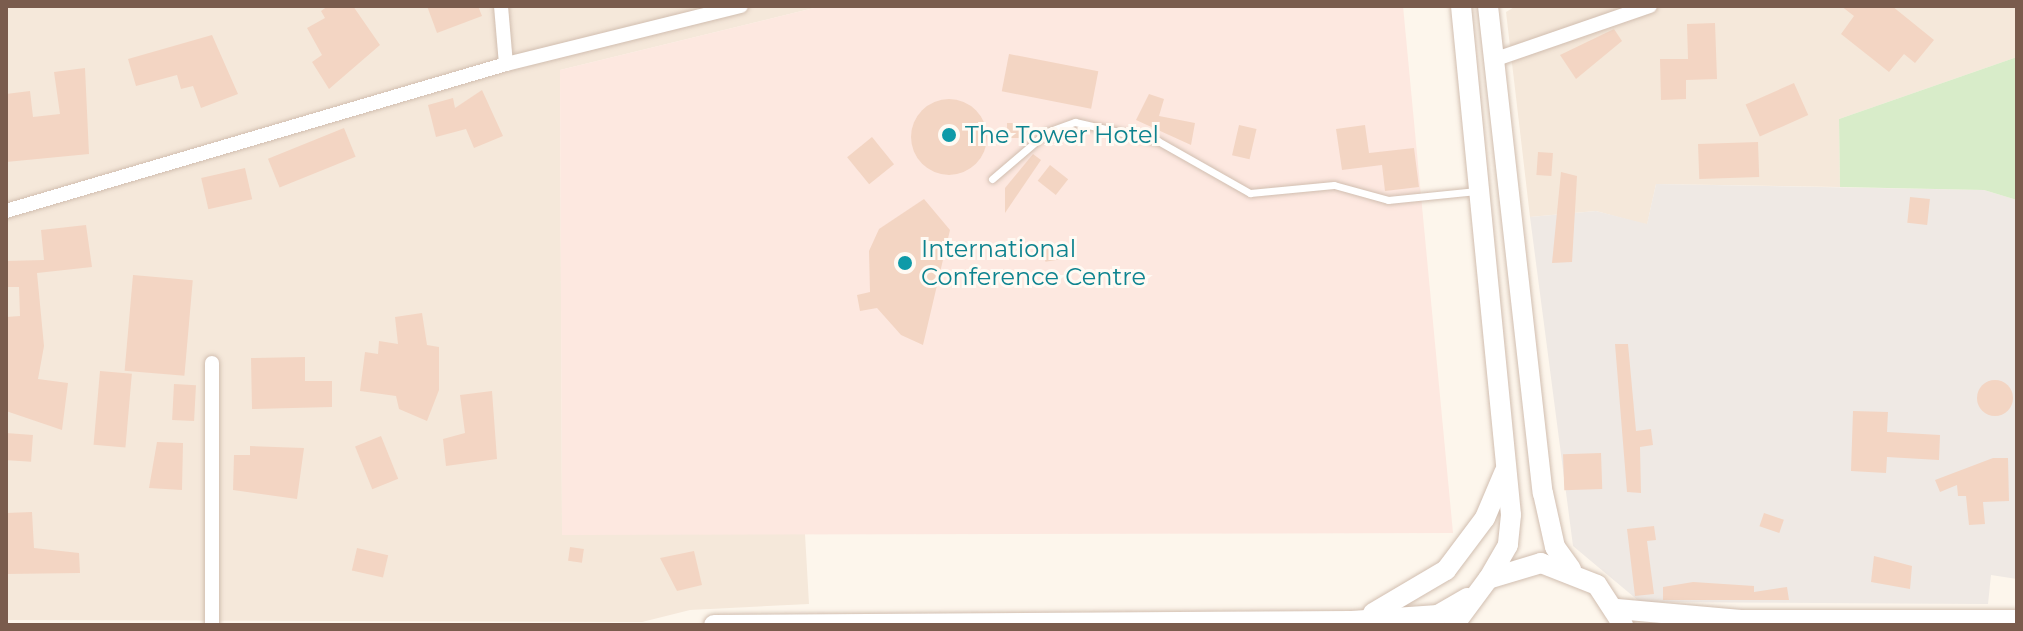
<!DOCTYPE html>
<style>
body{margin:0}
#map{position:relative;width:2023px;height:631px;overflow:hidden;background:#fdf6ec;font-family:Montserrat,sans-serif}
div>[style]{position:absolute}
.residential>*{inset:0;background:#f5e8da}
.commercial>*{inset:0;background:#fde8e0}
.industrial>*{inset:0;background:#efe9e4}
.green>*{inset:0;background:#d8ecc9}
.building>*{inset:0;background:#f3d5c3;transform-origin:0 0}
.round{border-radius:50%}
.roads{filter:drop-shadow(0 0 2px #d1beb0) drop-shadow(0 0 2px #d1beb0)}
.lane>*{height:7px;margin:-3.5px;padding:0 3.5px;transform-origin:3.5px;border-radius:3.5px;background:#fff}
.street>*{height:14px;margin:-7px;padding:0 7px;transform-origin:7px;border-radius:7px;background:#fff}
.secondary>*{height:20px;margin:-10px;padding:0 10px;transform-origin:10px;border-radius:10px;background:#fff}
.dots>*{width:22px;height:22px;translate:-50% -50%;box-sizing:border-box;border:4px solid #fffaf3;border-radius:50%}
span{translate:-50% -50%;white-space:nowrap;text-align:center;line-height:1.15;-webkit-text-stroke:6px #fffaf3;paint-order:stroke}
.culture-label{font-size:24px;color:#0d838f}
.left{translate:0 -50%;text-align:left}
.frame{position:absolute;inset:0;border:8px solid #7a5c4d;pointer-events:none}
</style>
<div id="map">
<div class="residential">
<i style="clip-path:polygon(6px 6px,822px 6px,560px 70px,562px 534px,805px 534px,809px 604px,690px 610px,642px 622px,6px 620px)"></i>
<i style="clip-path:polygon(1516px 6px,2017px 6px,2017px 57px,1839px 119px,1840px 187px,1656px 184px,1647px 225px,1596px 211px,1530px 217px,1506px 12px)"></i>
</div>
<div class="commercial">
<i style="clip-path:polygon(822px 6px,1403px 6px,1453px 533px,562px 535px,560px 70px)"></i>
</div>
<div class="industrial">
<i style="clip-path:polygon(1656px 184px,1984px 190px,2017px 200px,2017px 579px,1991px 575px,1988px 604px,1640px 602px,1573px 546px,1530px 217px,1596px 211px,1647px 224px)"></i>
</div>
<div class="green">
<i style="clip-path:polygon(2017px 57px,2017px 200px,1984px 190px,1840px 187px,1839px 119px)"></i>
</div>
<div class="building">
<i style="clip-path:polygon(328px 6px,353px 6px,380px 45px,329px 89px,312px 62px,322px 55px,307px 28px,325px 18px,321px 11px)"></i>
<i style="clip-path:polygon(427px 6px,478px 6px,482px 16px,437px 33px)"></i>
<i style="clip-path:polygon(1841px 6px,1892px 6px,1934px 40px,1915px 63px,1904px 54px,1889px 72px,1841px 34px,1854px 16px)"></i>
<i style="clip-path:polygon(1715px 23px,1717px 79px,1686px 80px,1686px 99px,1661px 100px,1660px 59px,1688px 59px,1687px 24px)"></i>
<i style="clip-path:polygon(1614px 29px,1622px 41px,1576px 79px,1560px 55px)"></i>
<i style="clip-path:polygon(212px 35px,238px 94px,201px 108px,193px 86px,181px 89px,177px 75px,136px 86px,128px 59px)"></i>
<i style="left:1009px;top:54px;width:91px;height:38px;rotate:11deg"></i>
<i style="clip-path:polygon(85px 68px,89px 154px,6px 162px,6px 94px,30px 91px,33px 117px,60px 114px,54px 72px)"></i>
<i style="left:1794px;top:83px;width:35px;height:53px;rotate:66deg"></i>
<i style="clip-path:polygon(482px 90px,503px 136px,474px 148px,466px 129px,436px 137px,428px 105px,453px 98px,455px 108px)"></i>
<i style="clip-path:polygon(1149px 94px,1164px 99px,1159px 116px,1195px 123px,1191px 145px,1136px 120px)"></i>
<i class="round" style="left:911px;top:99px;width:76px;height:76px"></i>
<i style="left:1007px;top:123px;width:14px;height:15px"></i>
<i style="left:1239px;top:125px;width:18px;height:31px;rotate:13deg"></i>
<i style="clip-path:polygon(1365px 125px,1369px 153px,1414px 148px,1419px 187px,1385px 191px,1382px 165px,1342px 170px,1336px 129px)"></i>
<i style="left:344px;top:128px;width:31px;height:82px;rotate:68deg"></i>
<i style="left:872px;top:137px;width:35px;height:32px;rotate:51deg"></i>
<i style="left:1758px;top:142px;width:35px;height:60px;rotate:88deg"></i>
<i style="left:1538px;top:152px;width:15px;height:23px;rotate:4deg"></i>
<i style="clip-path:polygon(1033px 154px,1041px 160px,1005px 213px,1005px 188px)"></i>
<i style="left:1050px;top:165px;width:23px;height:20px;rotate:38deg"></i>
<i style="left:245px;top:168px;width:32px;height:45px;rotate:77deg"></i>
<i style="clip-path:polygon(1561px 172px,1577px 176px,1572px 262px,1552px 263px)"></i>
<i style="left:1910px;top:197px;width:20px;height:26px;rotate:6deg"></i>
<i style="clip-path:polygon(924px 199px,950px 230px,923px 345px,901px 335px,877px 308px,860px 311px,857px 295px,870px 292px,869px 251px,879px 229px)"></i>
<i style="clip-path:polygon(86px 225px,92px 267px,37px 273px,44px 346px,38px 379px,68px 383px,62px 430px,6px 411px,6px 317px,20px 316px,19px 287px,6px 287px,6px 261px,44px 260px,41px 230px)"></i>
<i style="left:1074px;top:244px;width:13px;height:31px;rotate:81deg"></i>
<i style="left:133px;top:275px;width:60px;height:96px;rotate:5deg"></i>
<i style="clip-path:polygon(422px 313px,427px 345px,439px 347px,439px 390px,427px 421px,399px 409px,396px 396px,360px 391px,365px 352px,378px 354px,379px 341px,398px 344px,395px 317px)"></i>
<i style="clip-path:polygon(1615px 344px,1628px 344px,1636px 431px,1651px 429px,1653px 445px,1640px 447px,1641px 493px,1627px 492px)"></i>
<i style="clip-path:polygon(305px 357px,305px 381px,332px 381px,332px 407px,252px 409px,251px 358px)"></i>
<i style="left:100px;top:371px;width:32px;height:74px;rotate:5deg"></i>
<i class="round" style="left:1977px;top:380px;width:36px;height:36px"></i>
<i style="left:174px;top:384px;width:22px;height:36px;rotate:3deg"></i>
<i style="clip-path:polygon(492px 391px,497px 459px,446px 466px,443px 439px,465px 433px,460px 395px)"></i>
<i style="clip-path:polygon(1853px 411px,1888px 412px,1887px 432px,1940px 435px,1939px 460px,1887px 457px,1886px 473px,1851px 471px)"></i>
<i style="left:6px;top:433px;width:27px;height:27px;rotate:4deg"></i>
<i style="left:381px;top:436px;width:46px;height:28px;rotate:68deg"></i>
<i style="clip-path:polygon(157px 442px,183px 443px,182px 490px,149px 488px)"></i>
<i style="clip-path:polygon(250px 446px,304px 448px,297px 499px,233px 490px,234px 455px,250px 455px)"></i>
<i style="left:1601px;top:453px;width:36px;height:38px;rotate:88deg"></i>
<i style="clip-path:polygon(1993px 458px,2008px 458px,2009px 501px,1983px 502px,1985px 524px,1969px 525px,1966px 496px,1958px 496px,1957px 485px,1940px 492px,1935px 480px)"></i>
<i style="clip-path:polygon(32px 512px,34px 548px,79px 553px,80px 573px,6px 574px,6px 513px)"></i>
<i style="left:1764px;top:513px;width:21px;height:14px;rotate:19deg"></i>
<i style="clip-path:polygon(1654px 526px,1656px 540px,1647px 541px,1654px 594px,1635px 596px,1627px 529px)"></i>
<i style="left:570px;top:547px;width:14px;height:14px;rotate:8deg"></i>
<i style="left:357px;top:548px;width:32px;height:23px;rotate:13deg"></i>
<i style="clip-path:polygon(694px 551px,702px 585px,677px 591px,660px 558px)"></i>
<i style="clip-path:polygon(1874px 556px,1912px 566px,1910px 589px,1871px 582px)"></i>
<i style="clip-path:polygon(1693px 582px,1754px 586px,1754px 592px,1787px 587px,1789px 600px,1663px 600px,1663px 587px)"></i>
</div>
<div class="roads">
<div class="lane">
<i style="left:992px;top:179px;width:72px;rotate:-40.5deg"></i>
<i style="left:1047px;top:132px;width:30px;rotate:-20deg"></i>
<i style="left:1075px;top:122px;width:85px;rotate:12.9deg"></i>
<i style="left:1158px;top:141px;width:106px;rotate:29.5deg"></i>
<i style="left:1250px;top:193px;width:84px;rotate:-5.4deg"></i>
<i style="left:1334px;top:185px;width:56px;rotate:15.5deg"></i>
<i style="left:1388px;top:200px;width:89px;rotate:-5.8deg"></i>
</div>
<div class="street">
<i style="left:501px;top:6px;width:58px;rotate:85.1deg"></i>
<i style="left:1493px;top:60px;width:166px;rotate:-19deg"></i>
<i style="left:6px;top:211px;width:521px;rotate:-16.38deg"></i>
<i style="left:506px;top:64px;width:242px;rotate:-13.9deg"></i>
<i style="left:212px;top:363px;width:262px;rotate:90deg"></i>
</div>
<div class="secondary">
<i style="left:1461px;top:6px;width:511px;rotate:84.39deg"></i>
<i style="left:1511px;top:515px;width:30px;rotate:96deg"></i>
<i style="left:1508px;top:545px;width:39px;rotate:120deg"></i>
<i style="left:1488px;top:6px;width:490px;rotate:83.6deg"></i>
<i style="left:1543px;top:493px;width:55px;rotate:77.5deg"></i>
<i style="left:1555px;top:547px;width:27px;rotate:54deg"></i>
<i style="left:1617px;top:609px;width:124px;rotate:5.1deg"></i>
<i style="left:1741px;top:620px;width:276px"></i>
<i style="left:1373px;top:613px;width:85px;rotate:-30.5deg"></i>
<i style="left:1446px;top:570px;width:65px;rotate:-53.1deg"></i>
<i style="left:1485px;top:518px;width:49px;rotate:-67.1deg"></i>
<i style="left:714px;top:625px;width:638px;rotate:-0.36deg"></i>
<i style="left:1352px;top:621px;width:86px;rotate:-4deg"></i>
<i style="left:1438px;top:615px;width:34px;rotate:-30deg"></i>
<i style="left:1454px;top:625px;width:57px;rotate:-53.5deg"></i>
<i style="left:1488px;top:579px;width:55px;rotate:-16.8deg"></i>
<i style="left:1541px;top:563px;width:60px;rotate:21.4deg"></i>
<i style="left:1597px;top:585px;width:48px;rotate:57deg"></i>
</div>
</div>
<div class="dots">
<i style="left:949px;top:135px;background:#0f9aa8"></i>
<i style="left:905px;top:263px;background:#0f9aa8"></i>
</div>
<div class="culture-label">
<span class="left" style="left:965px;top:135px">The Tower Hotel</span>
<span class="left" style="left:921px;top:263px">International<br>Conference Centre</span>
</div>
<div class="frame"></div>
</div>
